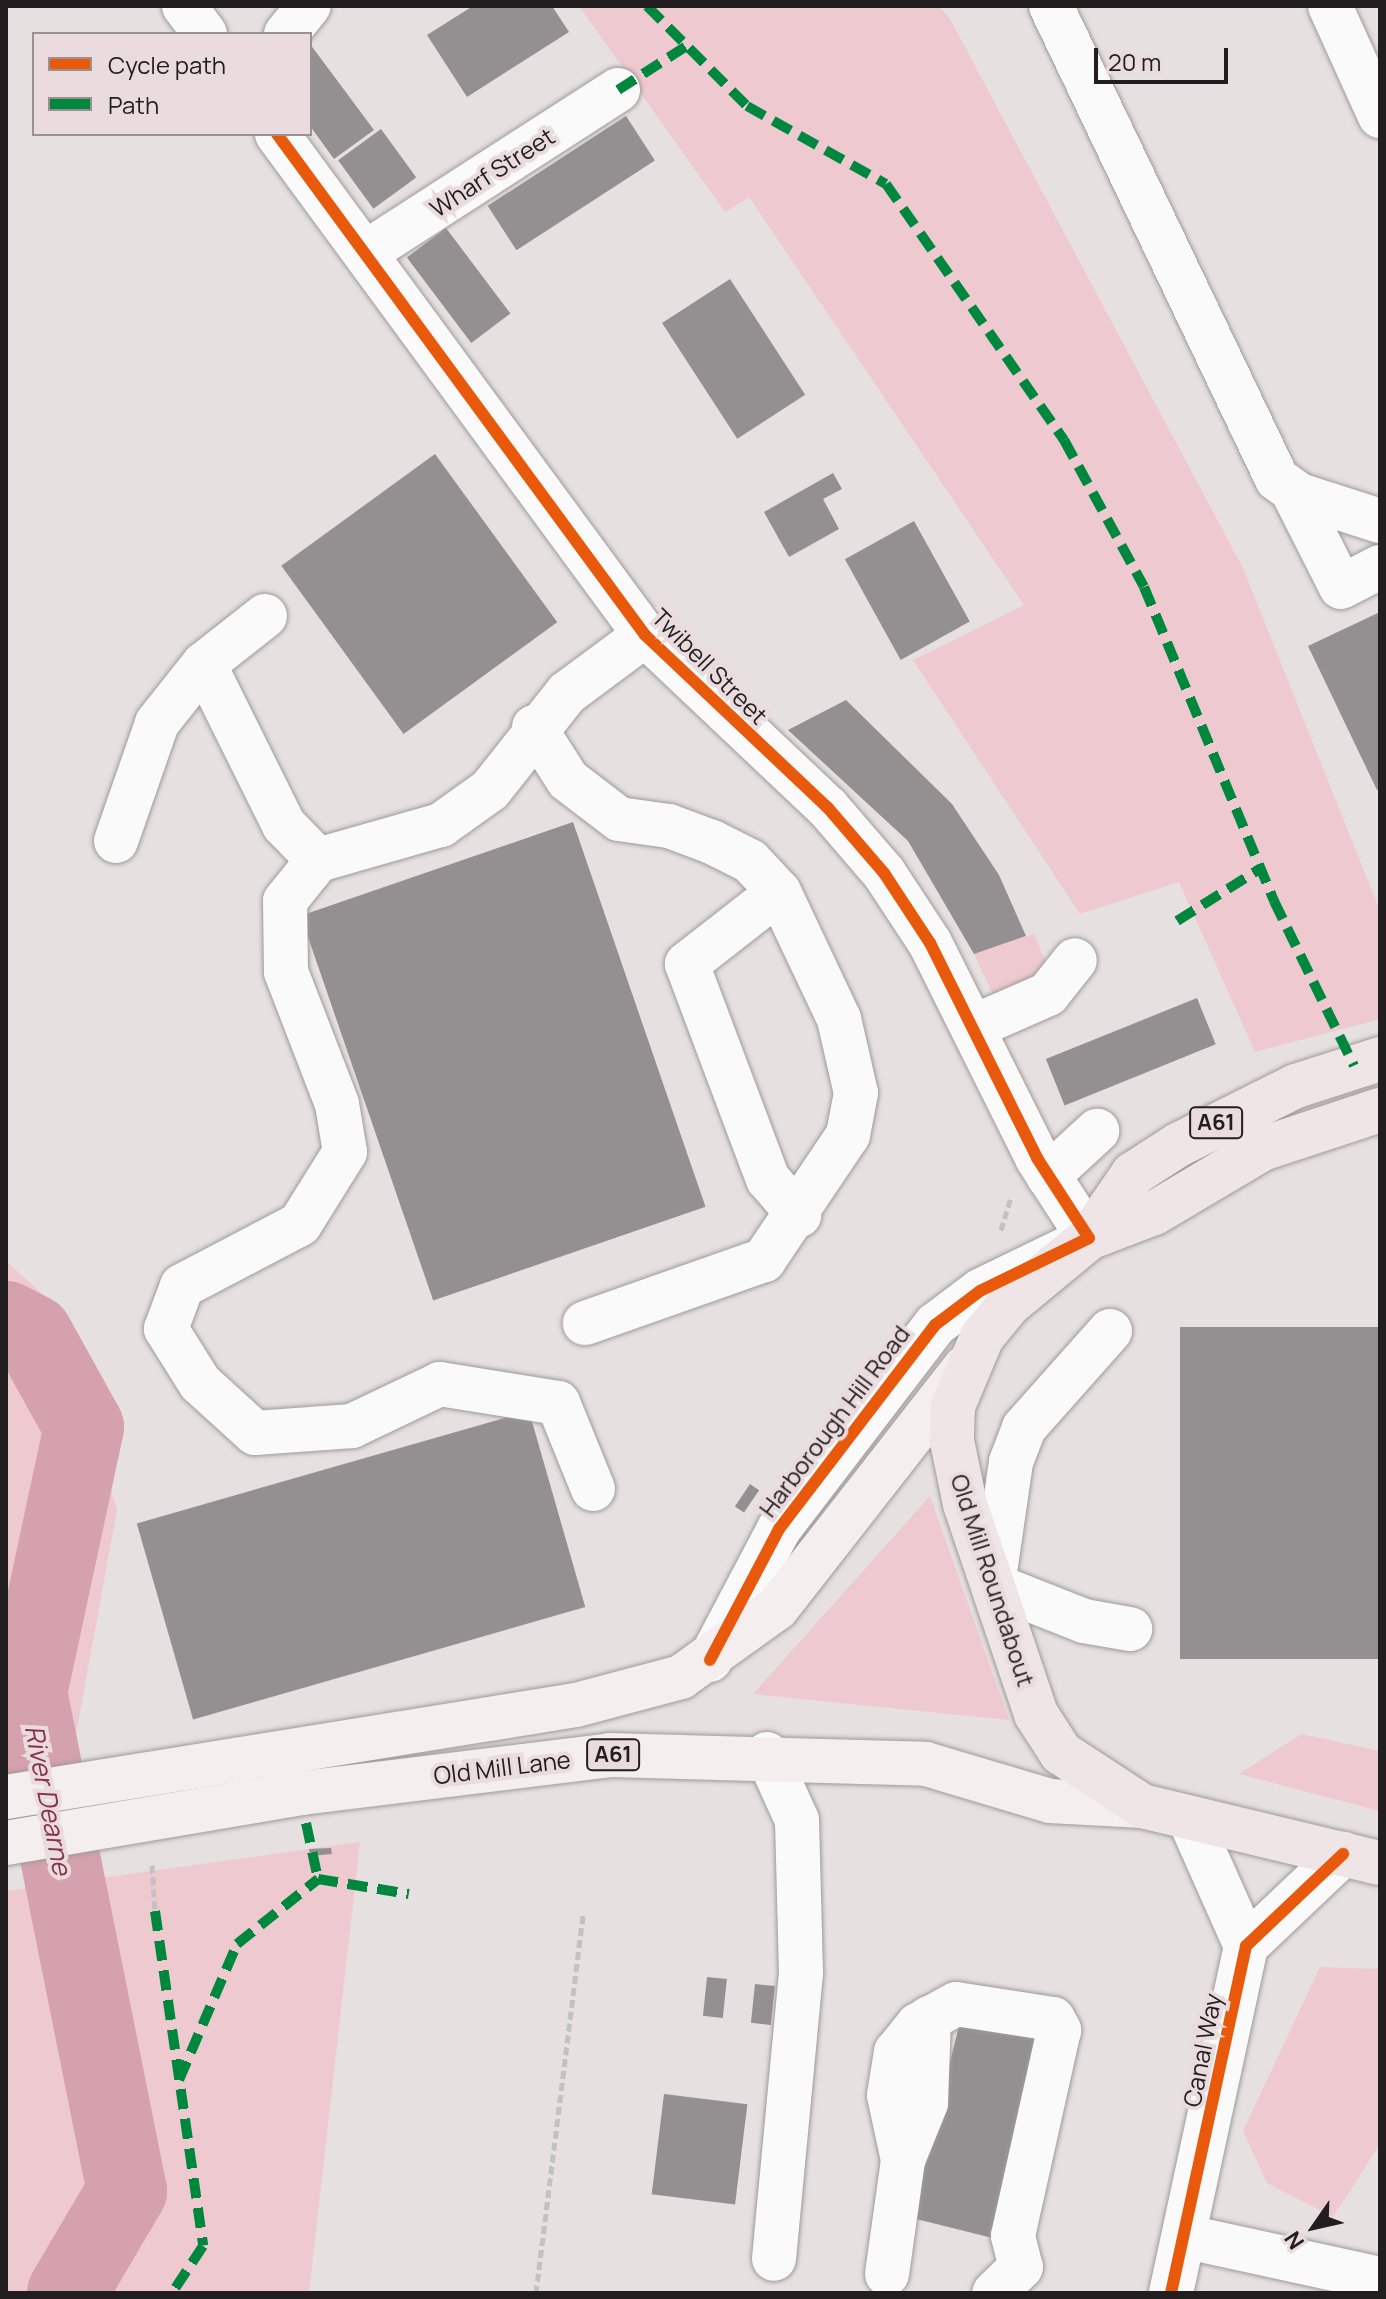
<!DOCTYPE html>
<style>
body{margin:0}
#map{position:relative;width:1386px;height:2299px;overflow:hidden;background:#e6e0e0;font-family:Manrope,sans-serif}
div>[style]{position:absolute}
.green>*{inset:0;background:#eec9d0}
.river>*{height:80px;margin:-40px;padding:0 40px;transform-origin:40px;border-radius:40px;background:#d4a1ac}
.building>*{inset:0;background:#948f90;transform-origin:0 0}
.path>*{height:5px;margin-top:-2.5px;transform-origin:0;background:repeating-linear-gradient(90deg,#c3c1c1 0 8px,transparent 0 12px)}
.roads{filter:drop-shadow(0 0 2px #9f9a9b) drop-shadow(0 0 2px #9f9a9b)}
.minor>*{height:44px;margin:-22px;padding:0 22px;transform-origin:22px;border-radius:22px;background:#fbfafa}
.major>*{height:44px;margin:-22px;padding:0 22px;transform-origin:22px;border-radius:22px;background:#f4eeee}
.highway>*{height:44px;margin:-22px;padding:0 22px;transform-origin:22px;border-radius:22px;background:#efe5e7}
.quiet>*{height:10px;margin-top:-5px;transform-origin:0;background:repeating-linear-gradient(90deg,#00873e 0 20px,transparent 0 30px)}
.cycleway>*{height:12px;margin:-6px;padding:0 6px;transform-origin:6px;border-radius:6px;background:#e8590c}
span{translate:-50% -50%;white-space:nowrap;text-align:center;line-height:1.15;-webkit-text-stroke:8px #eadcde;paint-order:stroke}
.shield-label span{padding:2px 6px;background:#eadcde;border:2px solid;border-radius:6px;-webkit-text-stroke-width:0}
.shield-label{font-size:22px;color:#221d1e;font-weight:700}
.street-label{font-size:24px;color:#221d1e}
.water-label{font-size:26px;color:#863149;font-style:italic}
.frame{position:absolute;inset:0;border:8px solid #221d1e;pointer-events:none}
.legend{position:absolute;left:32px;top:32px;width:280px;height:104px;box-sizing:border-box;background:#eadcde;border:2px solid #9a9091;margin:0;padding:10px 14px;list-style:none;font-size:24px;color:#221d1e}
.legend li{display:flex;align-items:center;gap:16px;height:40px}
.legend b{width:40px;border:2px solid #9a9091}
.north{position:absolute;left:1274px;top:2187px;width:80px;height:80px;-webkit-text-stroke:6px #eadcde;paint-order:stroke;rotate:236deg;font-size:22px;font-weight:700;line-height:32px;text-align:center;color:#221d1e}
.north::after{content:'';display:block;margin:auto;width:28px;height:36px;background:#221d1e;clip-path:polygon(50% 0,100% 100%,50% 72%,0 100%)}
.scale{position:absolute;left:1094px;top:48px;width:134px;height:36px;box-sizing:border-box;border:4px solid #221d1e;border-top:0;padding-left:10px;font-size:24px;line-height:28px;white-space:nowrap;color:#221d1e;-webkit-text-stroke:6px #eadcde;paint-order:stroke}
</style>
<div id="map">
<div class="green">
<i style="clip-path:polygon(579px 6px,939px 6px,950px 19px,1243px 568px,1380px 911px,1380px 1019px,1255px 1052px,1179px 882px,1080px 914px,913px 660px,1024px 605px,749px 197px,725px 212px)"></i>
<i style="clip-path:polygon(1034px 934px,1049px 969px,996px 1001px,974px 954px)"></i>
<i style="clip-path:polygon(6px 1261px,59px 1309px,117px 1510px,73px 1751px,6px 1764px)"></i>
<i style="clip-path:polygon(930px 1496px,1009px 1720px,753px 1694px)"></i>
<i style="clip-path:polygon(1301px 1734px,1380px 1751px,1380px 1811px,1239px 1774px)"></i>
<i style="clip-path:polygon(360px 1842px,309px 2293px,6px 2293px,6px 1891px)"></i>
<i style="clip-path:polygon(1320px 1967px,1380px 1969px,1380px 2144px,1333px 2217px,1267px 2183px,1243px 2131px)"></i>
</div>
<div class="river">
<i style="left:6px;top:1321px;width:30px;rotate:27deg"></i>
<i style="left:33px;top:1335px;width:105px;rotate:61deg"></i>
<i style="left:84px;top:1427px;width:271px;rotate:102.1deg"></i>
<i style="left:27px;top:1692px;width:509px;rotate:78.67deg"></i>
<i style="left:127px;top:2191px;width:118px;rotate:120.5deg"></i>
</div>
<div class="building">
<i style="clip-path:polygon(473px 6px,552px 6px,569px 32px,467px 97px,427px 35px)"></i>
<i style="clip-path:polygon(310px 44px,374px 130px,334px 159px,310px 126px)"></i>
<i style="left:626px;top:116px;width:53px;height:165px;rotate:57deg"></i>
<i style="left:381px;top:129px;width:60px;height:53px;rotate:54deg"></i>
<i style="left:446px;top:228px;width:107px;height:49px;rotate:53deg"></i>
<i style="left:730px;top:279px;width:138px;height:81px;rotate:57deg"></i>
<i style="left:435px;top:454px;width:208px;height:190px;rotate:54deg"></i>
<i style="clip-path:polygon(833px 473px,842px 489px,823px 499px,839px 529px,789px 557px,764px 512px)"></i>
<i style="left:914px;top:521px;width:115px;height:79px;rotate:61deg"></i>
<i style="clip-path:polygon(1380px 612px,1380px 789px,1377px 790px,1308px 646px)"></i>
<i style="clip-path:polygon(846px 700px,952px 804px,999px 875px,1026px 936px,974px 954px,908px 841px,788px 730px)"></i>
<i style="left:573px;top:822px;width:407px;height:288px;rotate:71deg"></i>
<i style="left:1197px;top:998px;width:50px;height:163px;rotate:68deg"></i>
<i style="left:1380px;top:1327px;width:332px;height:200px;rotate:90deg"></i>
<i style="left:529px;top:1411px;width:204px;height:408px;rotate:74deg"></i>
<i style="left:750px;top:1484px;width:11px;height:27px;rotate:34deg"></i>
<i style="clip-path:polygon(331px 1848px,332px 1854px,310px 1856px,309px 1849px)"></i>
<i style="left:707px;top:1977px;width:20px;height:39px;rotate:6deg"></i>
<i style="left:755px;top:1984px;width:20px;height:39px;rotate:6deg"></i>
<i style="left:963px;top:2010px;width:93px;height:214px;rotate:14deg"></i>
<i style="left:664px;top:2094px;width:84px;height:101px;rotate:7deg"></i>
</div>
<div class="path">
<i style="left:1001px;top:1230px;width:34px;rotate:-73deg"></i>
<i style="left:152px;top:1865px;width:46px;rotate:86.3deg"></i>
<i style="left:536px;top:2293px;width:382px;rotate:-82.9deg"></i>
</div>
<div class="roads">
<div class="minor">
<i style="left:184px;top:6px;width:35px;rotate:53deg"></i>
<i style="left:1051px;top:6px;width:524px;rotate:64.46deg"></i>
<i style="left:1277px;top:479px;width:27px;rotate:36deg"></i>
<i style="left:1299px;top:495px;width:85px;rotate:17.8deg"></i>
<i style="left:1330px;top:6px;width:121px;rotate:65.6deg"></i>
<i style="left:286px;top:34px;width:36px;rotate:-51deg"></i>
<i style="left:277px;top:134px;width:622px;rotate:53.7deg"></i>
<i style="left:645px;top:635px;width:252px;rotate:43.4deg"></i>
<i style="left:828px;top:808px;width:86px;rotate:49.3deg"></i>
<i style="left:884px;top:873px;width:84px;rotate:56.7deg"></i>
<i style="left:930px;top:943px;width:240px;rotate:63.5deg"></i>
<i style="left:1037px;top:1158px;width:95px;rotate:57deg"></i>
<i style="left:1089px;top:1238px;width:121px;rotate:154.1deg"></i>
<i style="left:980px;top:1291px;width:56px;rotate:142.9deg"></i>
<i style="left:935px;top:1325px;width:257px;rotate:127.4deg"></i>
<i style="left:779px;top:1529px;width:148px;rotate:117.8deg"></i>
<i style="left:365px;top:253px;width:301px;rotate:-32.8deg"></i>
<i style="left:1293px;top:492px;width:106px;rotate:63.2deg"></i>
<i style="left:1341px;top:587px;width:44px;rotate:-27.1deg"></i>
<i style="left:265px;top:616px;width:78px;rotate:141.8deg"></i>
<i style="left:204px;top:664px;width:180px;rotate:63.6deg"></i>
<i style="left:284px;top:825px;width:49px;rotate:45.8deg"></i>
<i style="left:534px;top:727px;width:63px;rotate:57.3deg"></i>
<i style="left:568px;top:780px;width:64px;rotate:37.4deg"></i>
<i style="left:619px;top:819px;width:50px;rotate:8deg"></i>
<i style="left:669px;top:826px;width:46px;rotate:20.4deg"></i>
<i style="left:712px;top:842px;width:42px;rotate:26.6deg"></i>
<i style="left:750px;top:861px;width:42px;rotate:46.9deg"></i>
<i style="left:779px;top:892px;width:140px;rotate:64.7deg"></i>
<i style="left:839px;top:1019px;width:76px;rotate:77.1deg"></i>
<i style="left:856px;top:1093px;width:43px;rotate:100.8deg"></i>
<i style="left:848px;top:1135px;width:151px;rotate:123.9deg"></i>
<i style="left:764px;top:1260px;width:190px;rotate:160.6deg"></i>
<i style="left:116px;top:841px;width:125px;rotate:-70.8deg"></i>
<i style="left:157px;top:723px;width:75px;rotate:-51.5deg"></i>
<i style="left:779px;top:892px;width:117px;rotate:142deg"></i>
<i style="left:687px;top:964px;width:230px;rotate:69.4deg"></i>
<i style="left:768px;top:1179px;width:48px;rotate:49.3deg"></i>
<i style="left:973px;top:1027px;width:82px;rotate:-23.7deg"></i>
<i style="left:1048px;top:994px;width:43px;rotate:-51.5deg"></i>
<i style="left:1048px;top:1176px;width:67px;rotate:-42.6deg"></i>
<i style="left:1110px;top:1331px;width:130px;rotate:131.6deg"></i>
<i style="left:1024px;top:1428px;width:36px;rotate:111deg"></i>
<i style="left:1011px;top:1462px;width:124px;rotate:98.3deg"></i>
<i style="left:993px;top:1585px;width:98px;rotate:21.6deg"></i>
<i style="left:1084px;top:1621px;width:47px;rotate:9.9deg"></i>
<i style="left:593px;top:1489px;width:93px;rotate:-112.1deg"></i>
<i style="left:558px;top:1403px;width:120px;rotate:-170.9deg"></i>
<i style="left:440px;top:1384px;width:98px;rotate:154.5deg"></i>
<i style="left:352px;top:1426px;width:97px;rotate:175.9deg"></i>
<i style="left:255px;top:1433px;width:74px;rotate:-137.7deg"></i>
<i style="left:200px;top:1383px;width:64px;rotate:-122.2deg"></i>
<i style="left:166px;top:1329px;width:46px;rotate:-69.6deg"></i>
<i style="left:182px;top:1286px;width:133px;rotate:-27.7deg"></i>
<i style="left:300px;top:1224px;width:85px;rotate:-58deg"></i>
<i style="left:345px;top:1152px;width:49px;rotate:-99.5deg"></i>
<i style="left:337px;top:1104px;width:142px;rotate:-111.1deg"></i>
<i style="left:286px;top:972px;width:71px;rotate:-90.8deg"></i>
<i style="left:285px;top:901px;width:53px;rotate:-51.2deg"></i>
<i style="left:318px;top:860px;width:128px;rotate:-15.9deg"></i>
<i style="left:441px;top:825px;width:60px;rotate:-35.5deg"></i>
<i style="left:490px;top:790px;width:124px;rotate:-51.6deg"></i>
<i style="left:567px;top:693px;width:97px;rotate:-36.6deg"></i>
<i style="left:767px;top:1754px;width:72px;rotate:65.6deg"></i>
<i style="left:797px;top:1820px;width:153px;rotate:88.5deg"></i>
<i style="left:801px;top:1973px;width:287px;rotate:95.4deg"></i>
<i style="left:1189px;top:1818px;width:140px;rotate:66deg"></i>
<i style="left:903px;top:2160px;width:61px;rotate:-68deg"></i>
<i style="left:926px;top:2103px;width:85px;rotate:-88deg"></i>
<i style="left:1187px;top:2237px;width:198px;rotate:12.3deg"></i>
<i style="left:887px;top:2274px;width:115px;rotate:-82deg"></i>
<i style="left:903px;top:2160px;width:66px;rotate:-102.2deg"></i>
<i style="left:889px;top:2095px;width:44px;rotate:-80.8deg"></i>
<i style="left:896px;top:2052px;width:35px;rotate:-51deg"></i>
<i style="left:918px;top:2025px;width:43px;rotate:-28.9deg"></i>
<i style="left:956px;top:2004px;width:98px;rotate:8.8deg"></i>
<i style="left:1053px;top:2019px;width:13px;rotate:61deg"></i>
<i style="left:1059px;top:2030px;width:211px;rotate:102.6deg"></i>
<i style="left:1013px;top:2236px;width:32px;rotate:76deg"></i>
<i style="left:1021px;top:2267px;width:37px;rotate:136deg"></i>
<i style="left:1171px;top:2293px;width:355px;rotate:-77.8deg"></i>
<i style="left:1246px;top:1946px;width:134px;rotate:-43.5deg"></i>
</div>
<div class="major">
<i style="left:6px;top:1797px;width:577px;rotate:-9.17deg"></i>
<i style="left:576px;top:1705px;width:109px;rotate:-14.9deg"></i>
<i style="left:681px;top:1677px;width:118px;rotate:-35.7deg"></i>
<i style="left:777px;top:1608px;width:306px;rotate:-52deg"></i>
<i style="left:6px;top:1843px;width:300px;rotate:-9.6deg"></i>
<i style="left:302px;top:1793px;width:310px;rotate:-7deg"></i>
<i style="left:610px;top:1755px;width:316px;rotate:1.6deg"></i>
<i style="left:926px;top:1764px;width:129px;rotate:16.6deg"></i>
<i style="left:1050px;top:1801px;width:92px;rotate:3.1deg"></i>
</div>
<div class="highway">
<i style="left:1380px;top:1110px;width:124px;rotate:161.7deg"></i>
<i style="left:1262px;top:1149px;width:126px;rotate:149.3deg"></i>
<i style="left:1154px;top:1213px;width:70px;rotate:159deg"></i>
<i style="left:1089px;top:1238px;width:104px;rotate:140.5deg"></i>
<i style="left:1009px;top:1304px;width:43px;rotate:129.3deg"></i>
<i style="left:982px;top:1337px;width:75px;rotate:112.8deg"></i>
<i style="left:953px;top:1406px;width:35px;rotate:92deg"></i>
<i style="left:952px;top:1441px;width:64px;rotate:78.3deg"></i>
<i style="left:965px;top:1504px;width:222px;rotate:71.3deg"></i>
<i style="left:1036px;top:1714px;width:46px;rotate:57.3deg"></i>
<i style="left:1061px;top:1753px;width:97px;rotate:33.2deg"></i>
<i style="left:1142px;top:1806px;width:245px;rotate:13.5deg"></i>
<i style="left:1089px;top:1238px;width:78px;rotate:-55.5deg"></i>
<i style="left:1133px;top:1174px;width:54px;rotate:-32.8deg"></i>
<i style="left:1178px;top:1145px;width:132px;rotate:-26.6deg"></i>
<i style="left:1296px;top:1086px;width:88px;rotate:-17.8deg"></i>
</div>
</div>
<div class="quiet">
<i style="left:647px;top:6px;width:141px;rotate:45deg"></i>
<i style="left:747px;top:106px;width:159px;rotate:29.3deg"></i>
<i style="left:886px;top:184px;width:312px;rotate:55.2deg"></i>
<i style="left:1064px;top:440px;width:167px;rotate:61.4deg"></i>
<i style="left:1144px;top:587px;width:340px;rotate:67.5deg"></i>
<i style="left:1274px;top:901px;width:183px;rotate:64.1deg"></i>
<i style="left:618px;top:90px;width:80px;rotate:-32.7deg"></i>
<i style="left:1177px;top:921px;width:99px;rotate:-32.2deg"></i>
<i style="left:306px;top:1823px;width:57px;rotate:77.9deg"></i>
<i style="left:155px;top:1911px;width:338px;rotate:81.8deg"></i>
<i style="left:203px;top:2246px;width:56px;rotate:123.4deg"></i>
<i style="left:179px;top:2080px;width:148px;rotate:-66.9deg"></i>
<i style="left:237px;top:1944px;width:104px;rotate:-38.7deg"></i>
<i style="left:318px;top:1879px;width:92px;rotate:9.4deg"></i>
</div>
<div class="cycleway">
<i style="left:277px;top:134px;width:622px;rotate:53.7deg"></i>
<i style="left:645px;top:635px;width:252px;rotate:43.4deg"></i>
<i style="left:828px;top:808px;width:86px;rotate:49.3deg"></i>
<i style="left:884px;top:873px;width:84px;rotate:56.7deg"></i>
<i style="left:930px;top:943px;width:240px;rotate:63.5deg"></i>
<i style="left:1037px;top:1158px;width:95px;rotate:57deg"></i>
<i style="left:1089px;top:1238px;width:121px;rotate:154.1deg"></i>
<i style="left:980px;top:1291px;width:56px;rotate:142.9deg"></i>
<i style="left:935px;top:1325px;width:257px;rotate:127.4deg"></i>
<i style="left:779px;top:1529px;width:148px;rotate:117.8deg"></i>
<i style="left:1171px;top:2293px;width:355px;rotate:-77.8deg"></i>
<i style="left:1246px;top:1946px;width:134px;rotate:-43.5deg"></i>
</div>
<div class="shield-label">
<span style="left:1216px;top:1123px">A61</span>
<span style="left:613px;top:1755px">A61</span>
</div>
<div class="street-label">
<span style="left:492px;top:172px;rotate:-33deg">Wharf Street</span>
<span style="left:710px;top:666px;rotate:45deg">Twibell Street</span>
<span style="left:834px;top:1421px;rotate:-53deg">Harborough Hill Road</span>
<span style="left:993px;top:1580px;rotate:72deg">Old Mill Roundabout</span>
<span style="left:502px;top:1767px;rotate:-7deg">Old Mill Lane</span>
<span style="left:1202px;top:2050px;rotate:-79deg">Canal Way</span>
</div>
<div class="water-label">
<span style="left:48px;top:1800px;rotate:79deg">River Dearne</span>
</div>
<div class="frame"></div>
<ul class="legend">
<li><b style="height:10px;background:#e8590c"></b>Cycle path</li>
<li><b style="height:10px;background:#00873e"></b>Path</li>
</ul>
<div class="north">N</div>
<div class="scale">20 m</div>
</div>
